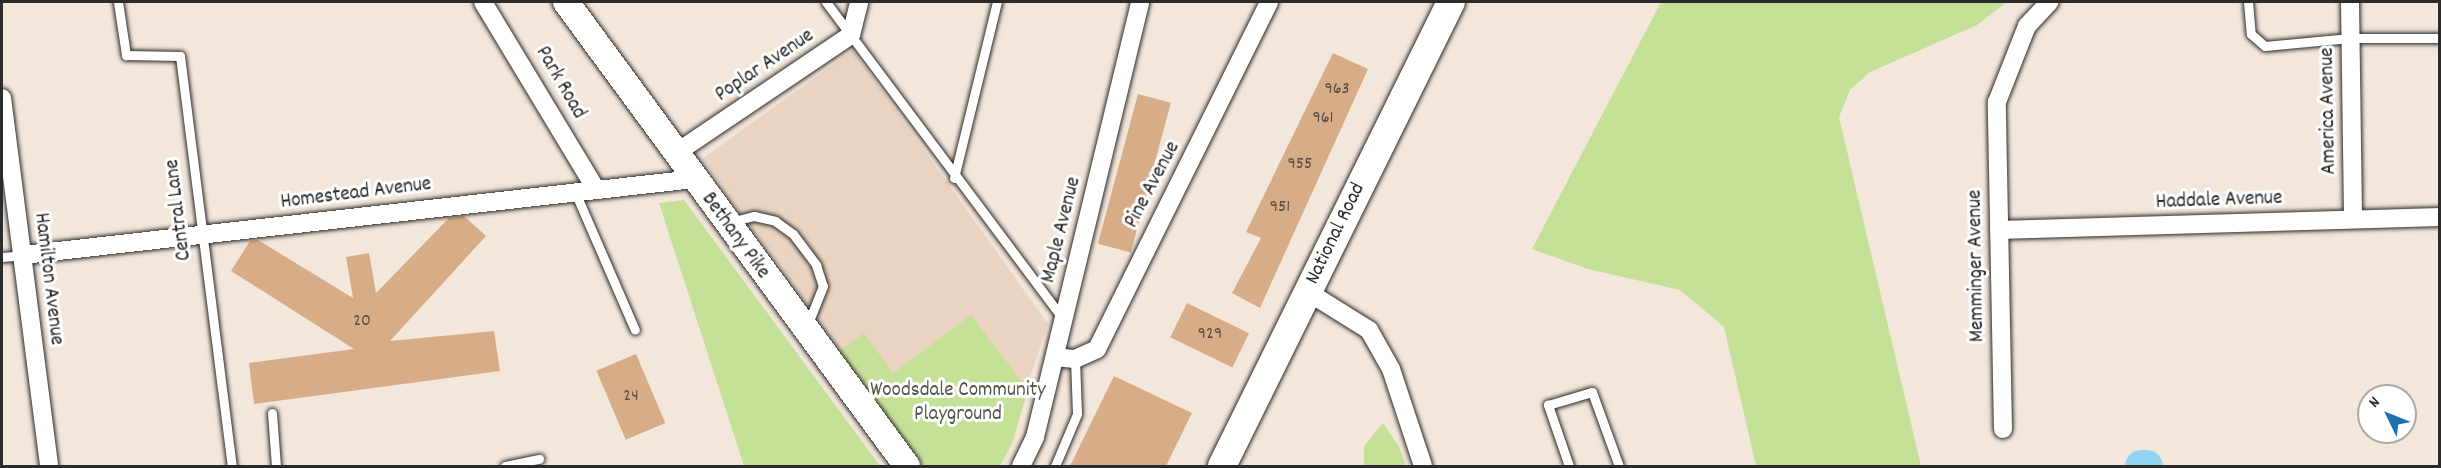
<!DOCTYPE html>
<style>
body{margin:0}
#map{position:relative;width:2441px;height:468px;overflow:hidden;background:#f3e6db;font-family:Dekko,sans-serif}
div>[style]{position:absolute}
.built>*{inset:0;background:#ebd5c2}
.green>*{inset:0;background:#c5e198}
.river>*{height:33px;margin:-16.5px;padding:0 16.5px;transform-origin:16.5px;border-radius:16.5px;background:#92d4f4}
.building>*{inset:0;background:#d7ad88;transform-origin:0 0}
.roads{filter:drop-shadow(0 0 2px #2b2b2b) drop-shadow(0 0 2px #2b2b2b)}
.service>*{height:9px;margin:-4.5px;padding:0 4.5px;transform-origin:4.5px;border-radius:4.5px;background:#fff}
.minor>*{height:18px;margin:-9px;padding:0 9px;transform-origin:9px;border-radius:9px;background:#fff}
.secondary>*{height:26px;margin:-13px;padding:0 13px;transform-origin:13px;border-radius:13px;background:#fff}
.primary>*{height:28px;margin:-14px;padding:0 14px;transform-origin:14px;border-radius:14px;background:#fff}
span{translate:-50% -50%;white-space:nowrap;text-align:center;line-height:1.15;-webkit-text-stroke:6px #fff;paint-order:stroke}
.number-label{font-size:18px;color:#564c42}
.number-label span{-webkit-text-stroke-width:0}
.street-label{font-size:21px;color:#2b2b2b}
.park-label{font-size:21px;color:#525846}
.frame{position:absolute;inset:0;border:3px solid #2b2b2b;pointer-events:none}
.north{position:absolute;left:2357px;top:384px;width:60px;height:60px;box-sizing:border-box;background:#fff;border:2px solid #aaa;border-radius:50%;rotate:313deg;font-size:16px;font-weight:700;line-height:24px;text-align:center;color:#2b2b2b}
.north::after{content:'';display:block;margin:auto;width:21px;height:27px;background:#1f6fb2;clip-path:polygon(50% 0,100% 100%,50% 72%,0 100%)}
</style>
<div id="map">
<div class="built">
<i style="clip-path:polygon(853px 50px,1048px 324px,1000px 466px,924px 466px,702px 159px)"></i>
</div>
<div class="green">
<i style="clip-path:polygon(1661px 2px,2007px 2px,1977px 25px,1870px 72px,1850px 90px,1839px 117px,1921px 466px,1756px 466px,1724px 327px,1680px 290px,1588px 269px,1532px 249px)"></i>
<i style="clip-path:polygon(684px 200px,880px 466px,744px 466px,659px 203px)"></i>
<i style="clip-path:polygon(971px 315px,1028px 390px,1012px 444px,1000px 466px,924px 466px,839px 351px,864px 333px,893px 373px)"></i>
<i style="clip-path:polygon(1383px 423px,1399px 447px,1406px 466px,1364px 466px,1364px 446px)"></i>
</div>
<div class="river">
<i style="left:2141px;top:466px;width:5px"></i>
</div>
<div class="building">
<i style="clip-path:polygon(1333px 53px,1368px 69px,1260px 308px,1232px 293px,1261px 238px,1246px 232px)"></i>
<i style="left:1138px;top:94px;width:34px;height:155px;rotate:15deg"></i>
<i style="clip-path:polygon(464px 216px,486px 236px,390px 341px,494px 331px,500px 371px,254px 404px,249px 363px,354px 349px,231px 271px,250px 241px,258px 240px,353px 298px,346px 257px,369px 253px,376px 293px,449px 218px)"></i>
<i style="left:1187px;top:303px;width:69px;height:38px;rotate:26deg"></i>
<i style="left:636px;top:354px;width:75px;height:43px;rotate:67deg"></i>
<i style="clip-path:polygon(1114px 376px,1192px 413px,1166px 466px,1070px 466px)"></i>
</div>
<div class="roads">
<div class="service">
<i style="left:118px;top:2px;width:54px;rotate:81.4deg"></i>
<i style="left:126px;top:55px;width:54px;rotate:1.1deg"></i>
<i style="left:180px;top:56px;width:413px;rotate:82.8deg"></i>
<i style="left:826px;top:2px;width:396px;rotate:53.2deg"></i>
<i style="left:2248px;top:2px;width:32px;rotate:85deg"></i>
<i style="left:2251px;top:34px;width:18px;rotate:41deg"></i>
<i style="left:2265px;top:46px;width:85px;rotate:-5.4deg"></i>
<i style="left:2350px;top:38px;width:90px"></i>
<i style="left:954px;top:178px;width:181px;rotate:-76.3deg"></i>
<i style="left:575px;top:192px;width:150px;rotate:66.5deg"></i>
<i style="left:730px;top:222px;width:25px;rotate:-14deg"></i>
<i style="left:754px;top:216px;width:22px;rotate:13deg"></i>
<i style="left:775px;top:221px;width:22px;rotate:36deg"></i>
<i style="left:793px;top:234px;width:39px;rotate:53deg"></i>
<i style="left:816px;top:265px;width:22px;rotate:72deg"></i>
<i style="left:823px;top:286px;width:43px;rotate:111.8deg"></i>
<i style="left:2px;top:257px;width:21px;rotate:-5deg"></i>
<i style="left:272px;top:413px;width:53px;rotate:85.7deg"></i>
<i style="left:505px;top:466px;width:35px;rotate:-12deg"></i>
<i style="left:1055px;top:466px;width:56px;rotate:-67.1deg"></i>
<i style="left:1077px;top:414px;width:55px;rotate:-92.1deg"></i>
<i style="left:1569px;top:466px;width:65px;rotate:-109deg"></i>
<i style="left:1548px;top:405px;width:46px;rotate:-16.5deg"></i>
<i style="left:1592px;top:392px;width:79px;rotate:70deg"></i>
</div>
<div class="minor">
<i style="left:483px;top:2px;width:218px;rotate:58.9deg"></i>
<i style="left:2350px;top:2px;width:217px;rotate:89.2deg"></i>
<i style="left:2px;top:98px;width:371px;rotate:82.7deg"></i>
<i style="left:676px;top:153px;width:211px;rotate:-34deg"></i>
<i style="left:851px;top:35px;width:34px;rotate:-76deg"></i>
<i style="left:1999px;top:230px;width:441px;rotate:-1.7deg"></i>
<i style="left:23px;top:255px;width:675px;rotate:-6.46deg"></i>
<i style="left:1308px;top:292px;width:72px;rotate:31.9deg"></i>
<i style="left:1369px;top:330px;width:45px;rotate:60.6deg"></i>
<i style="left:1391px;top:369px;width:102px;rotate:71.7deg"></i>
<i style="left:1055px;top:357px;width:20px;rotate:6deg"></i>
<i style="left:1075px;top:359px;width:24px;rotate:-24deg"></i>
<i style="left:1097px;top:349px;width:387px;rotate:-63.6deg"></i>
<i style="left:2003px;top:429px;width:327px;rotate:-91.1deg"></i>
<i style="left:1997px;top:102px;width:82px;rotate:-68.5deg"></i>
<i style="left:2027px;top:26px;width:33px;rotate:-47deg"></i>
<i style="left:1021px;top:466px;width:32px;rotate:-64deg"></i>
<i style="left:1035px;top:437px;width:447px;rotate:-76.4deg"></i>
</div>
<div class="secondary">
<i style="left:566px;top:2px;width:576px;rotate:53.69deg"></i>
</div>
<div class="primary">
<i style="left:1222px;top:466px;width:517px;rotate:-63.73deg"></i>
</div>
</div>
<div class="number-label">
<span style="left:1337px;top:90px">963</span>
<span style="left:1323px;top:119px">961</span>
<span style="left:1300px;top:165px">955</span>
<span style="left:1280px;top:208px">951</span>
<span style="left:362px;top:322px">20</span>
<span style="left:1210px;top:335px">929</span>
<span style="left:631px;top:397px">24</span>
</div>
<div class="street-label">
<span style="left:765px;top:66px;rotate:-34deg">Poplar Avenue</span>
<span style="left:560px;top:83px;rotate:60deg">Park Road</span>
<span style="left:2329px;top:111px;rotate:-91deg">America Avenue</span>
<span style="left:1153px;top:185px;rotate:-62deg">Pine Avenue</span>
<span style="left:356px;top:194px;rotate:-7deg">Homestead Avenue</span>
<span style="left:2219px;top:201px;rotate:-2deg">Haddale Avenue</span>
<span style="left:179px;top:210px;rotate:-97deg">Central Lane</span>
<span style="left:1062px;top:230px;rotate:-76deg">Maple Avenue</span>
<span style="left:1336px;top:234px;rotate:-64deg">National Road</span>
<span style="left:735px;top:236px;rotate:54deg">Bethany Pike</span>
<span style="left:1977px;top:266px;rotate:-91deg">Memminger Avenue</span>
<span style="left:48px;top:279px;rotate:83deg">Hamilton Avenue</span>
</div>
<div class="park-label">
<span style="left:958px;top:403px">Woodsdale Community<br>Playground</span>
</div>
<div class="frame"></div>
<div class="north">N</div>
</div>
